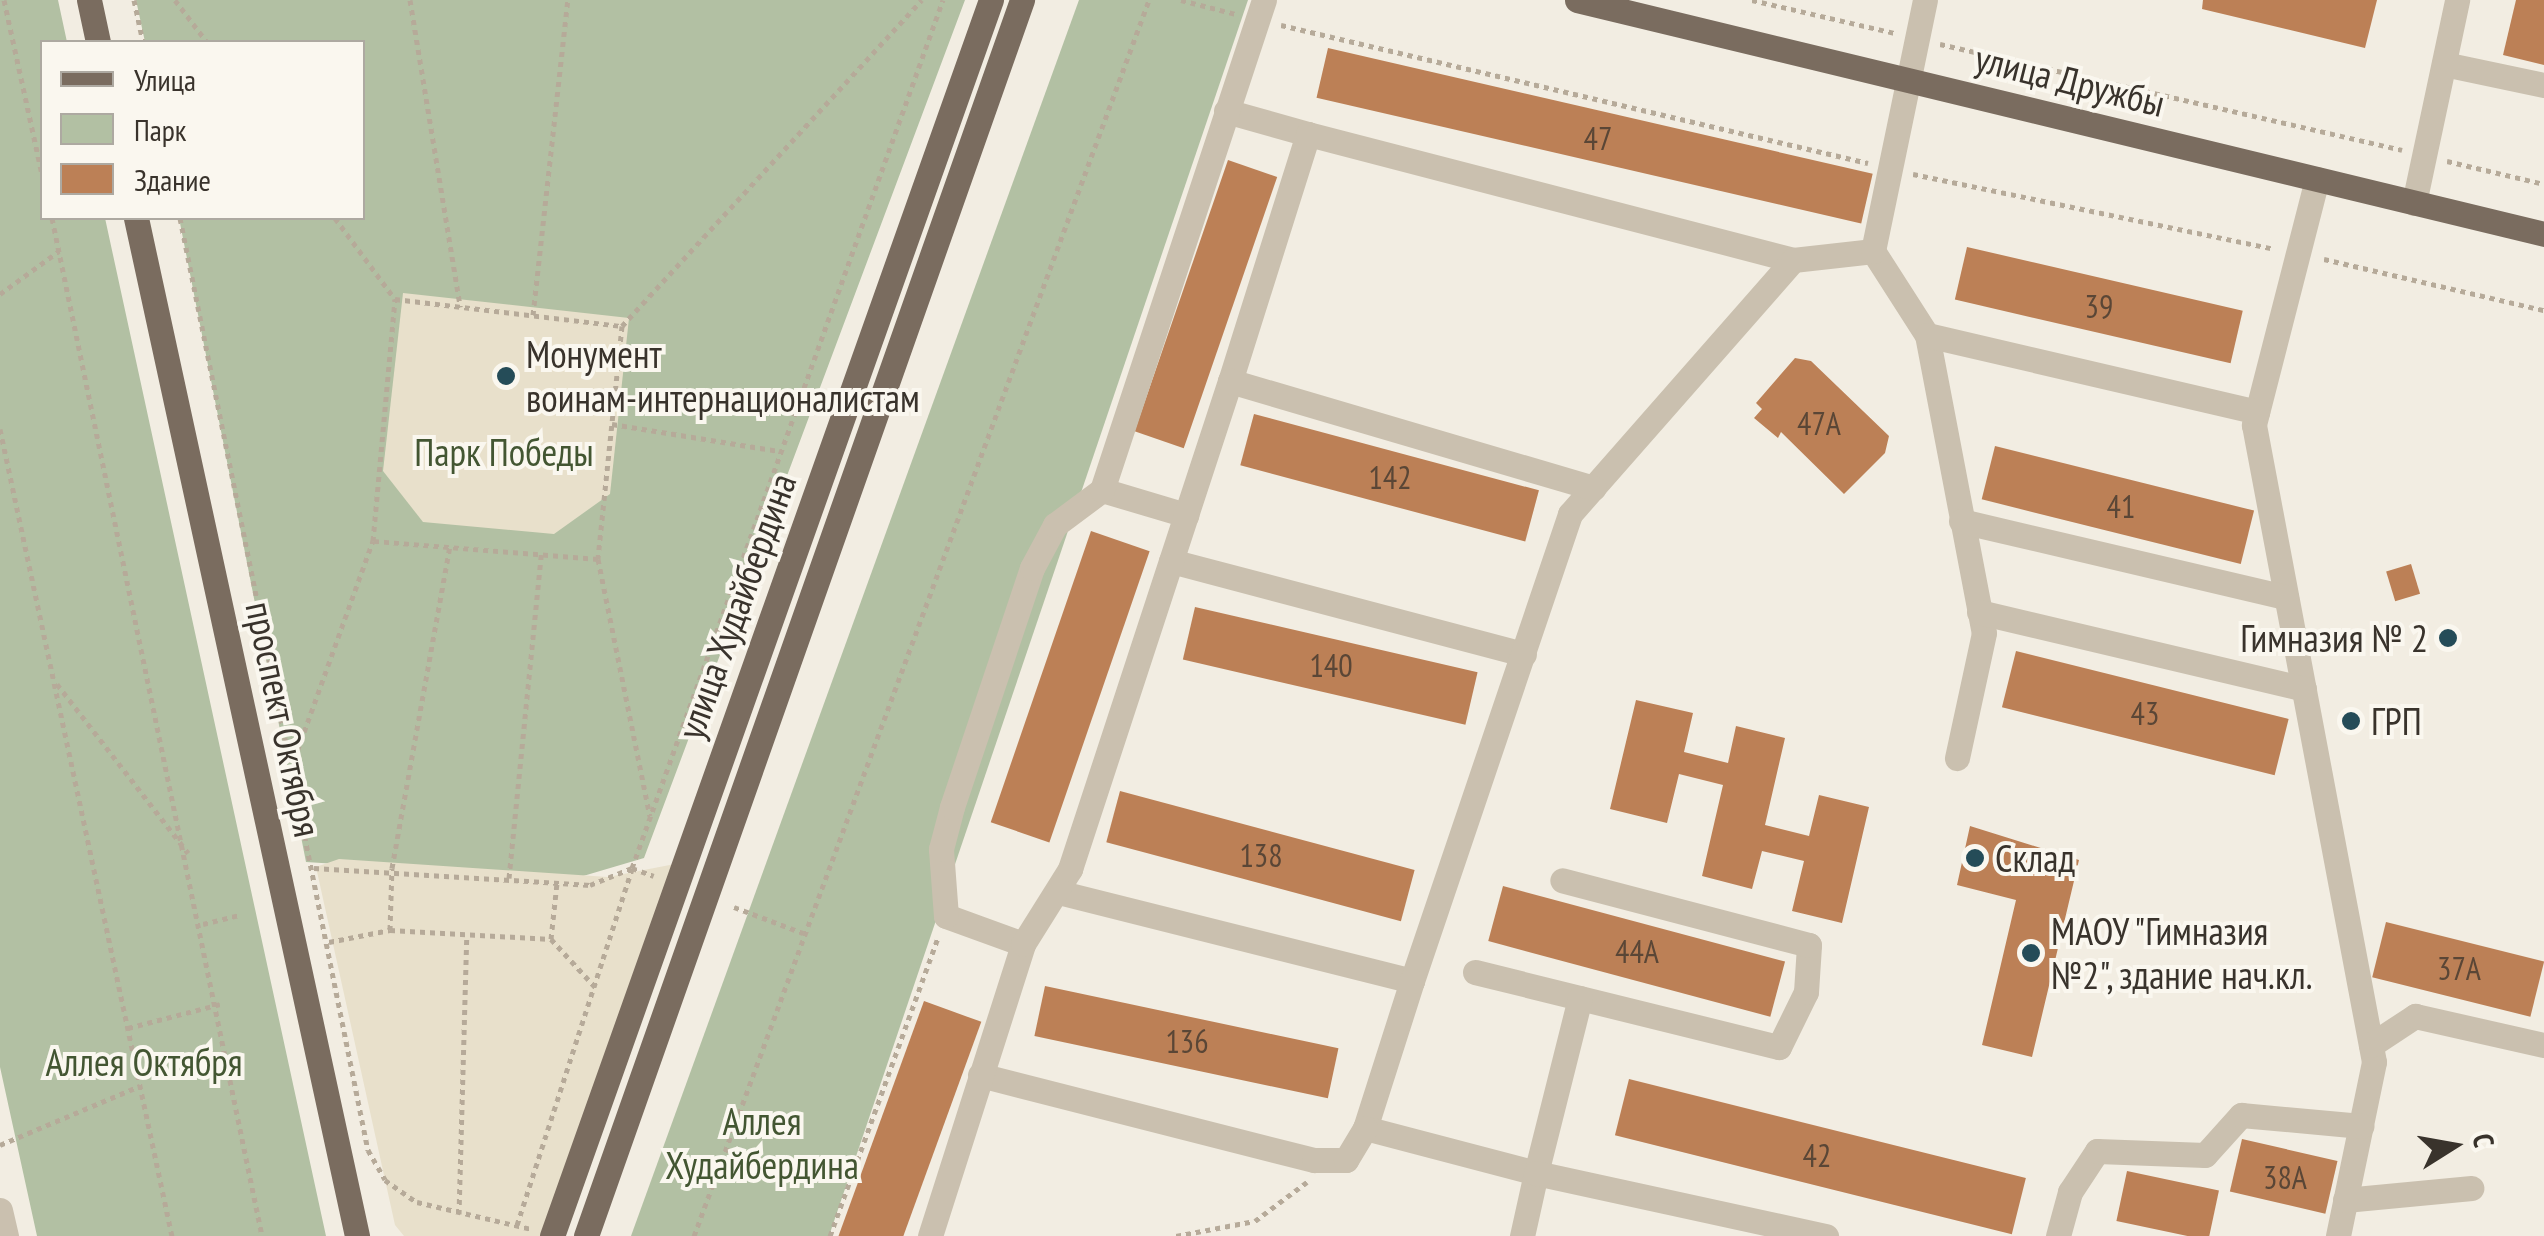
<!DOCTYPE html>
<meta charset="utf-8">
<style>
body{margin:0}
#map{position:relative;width:2544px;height:1236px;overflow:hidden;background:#f2ede2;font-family:"PT Sans Narrow",sans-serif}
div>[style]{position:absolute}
.green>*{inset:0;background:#b2c0a3}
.plaza>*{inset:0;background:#e8e0cb}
.building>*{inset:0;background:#bc8056;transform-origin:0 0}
.path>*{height:5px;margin-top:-2.5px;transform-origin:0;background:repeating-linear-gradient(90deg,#b6aa99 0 5px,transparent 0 10px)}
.minor>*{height:25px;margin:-12.5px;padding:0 12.5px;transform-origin:12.5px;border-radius:12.5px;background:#cac0af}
.major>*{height:25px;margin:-12.5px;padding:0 12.5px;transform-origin:12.5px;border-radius:12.5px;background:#7a6c5f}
.dots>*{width:28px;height:28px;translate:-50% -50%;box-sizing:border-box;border:5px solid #faf7ef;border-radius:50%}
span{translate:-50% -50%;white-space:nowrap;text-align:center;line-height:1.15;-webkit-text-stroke:8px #faf7ef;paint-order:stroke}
.number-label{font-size:32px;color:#5a4636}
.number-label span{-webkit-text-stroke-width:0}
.street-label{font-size:38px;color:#39332c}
.poi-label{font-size:38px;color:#39332c}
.left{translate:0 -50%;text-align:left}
.right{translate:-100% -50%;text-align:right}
.park-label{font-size:38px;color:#435632}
.legend{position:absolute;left:40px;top:40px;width:325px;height:180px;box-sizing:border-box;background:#faf7ef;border:2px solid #ada9a1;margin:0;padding:12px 18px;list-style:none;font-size:30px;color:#39332c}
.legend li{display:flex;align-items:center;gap:20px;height:50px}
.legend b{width:50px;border:2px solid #ada9a1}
.north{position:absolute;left:2404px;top:1096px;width:100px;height:100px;-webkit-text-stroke:8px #faf7ef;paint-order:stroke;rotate:79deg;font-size:28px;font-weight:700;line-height:40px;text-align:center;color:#39332c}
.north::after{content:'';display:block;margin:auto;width:35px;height:45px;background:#39332c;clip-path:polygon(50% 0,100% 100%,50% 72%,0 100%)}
</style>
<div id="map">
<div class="green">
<i style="clip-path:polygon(0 0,58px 0,67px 42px,42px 42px,42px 218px,105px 218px,326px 1236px,37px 1236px,0 1067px)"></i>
<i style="clip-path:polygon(136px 0,965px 0,644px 858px,573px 879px,306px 862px,179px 218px,362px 218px,362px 42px,145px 42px)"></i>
<i style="clip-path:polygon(1079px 0,1248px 0,829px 1236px,631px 1236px)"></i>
</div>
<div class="plaza">
<i style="clip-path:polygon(403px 293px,629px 318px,610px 494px,554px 534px,423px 522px,383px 471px)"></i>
<i style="clip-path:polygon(339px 859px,608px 877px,680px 863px,545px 1236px,404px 1236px,395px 1225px,316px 867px)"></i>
</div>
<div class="building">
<i style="clip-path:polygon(2203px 0,2377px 0,2365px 48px,2202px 9px)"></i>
<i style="clip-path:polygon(2516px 0,2544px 0,2544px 65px,2503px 55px)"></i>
<i style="left:1328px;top:48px;width:559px;height:51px;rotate:13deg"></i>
<i style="left:1228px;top:160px;width:52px;height:287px;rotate:19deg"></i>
<i style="left:1967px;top:247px;width:283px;height:54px;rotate:13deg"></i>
<i style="clip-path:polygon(1795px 358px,1811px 361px,1889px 436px,1885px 453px,1844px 494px,1781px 432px,1778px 438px,1754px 418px,1762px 409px,1756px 403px)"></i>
<i style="left:1254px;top:414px;width:295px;height:53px;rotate:15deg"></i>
<i style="left:1995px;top:446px;width:267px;height:55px;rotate:14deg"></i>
<i style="left:1091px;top:531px;width:62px;height:308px;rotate:19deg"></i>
<i style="left:2411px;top:564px;width:31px;height:26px;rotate:73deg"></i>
<i style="left:1195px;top:607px;width:290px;height:54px;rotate:13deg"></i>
<i style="left:2016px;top:651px;width:281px;height:58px;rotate:14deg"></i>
<i style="clip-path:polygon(1636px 700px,1693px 713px,1684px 752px,1728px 763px,1736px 726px,1785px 738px,1765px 825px,1809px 836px,1819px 795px,1869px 807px,1842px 923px,1792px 911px,1804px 861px,1762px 851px,1752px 889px,1702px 876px,1723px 785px,1679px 774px,1667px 823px,1610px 809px)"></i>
<i style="left:1120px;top:791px;width:305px;height:53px;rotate:15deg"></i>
<i style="clip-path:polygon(1970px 826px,2079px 860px,2032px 1057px,1982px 1045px,2016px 900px,1957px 885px)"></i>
<i style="left:1503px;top:886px;width:292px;height:57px;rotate:15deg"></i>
<i style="left:2386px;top:922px;width:163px;height:57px;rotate:14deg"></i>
<i style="left:1045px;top:986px;width:300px;height:51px;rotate:12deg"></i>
<i style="left:924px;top:1001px;width:61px;height:250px;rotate:20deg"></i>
<i style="left:1629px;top:1079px;width:409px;height:58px;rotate:14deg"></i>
<i style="left:2242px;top:1139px;width:98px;height:54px;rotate:13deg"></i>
<i style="left:2127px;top:1171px;width:94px;height:51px;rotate:12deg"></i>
</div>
<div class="path">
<i style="left:4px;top:0;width:179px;rotate:77.7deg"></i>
<i style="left:134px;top:0;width:43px;rotate:77.9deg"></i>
<i style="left:175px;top:0;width:53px;rotate:52.7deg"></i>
<i style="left:410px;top:0;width:311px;rotate:80.7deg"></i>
<i style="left:1181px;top:0;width:57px;rotate:14.3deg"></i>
<i style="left:1752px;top:0;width:147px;rotate:13deg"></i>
<i style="left:1281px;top:25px;width:603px;rotate:13.23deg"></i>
<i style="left:1940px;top:44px;width:474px;rotate:12.9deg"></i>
<i style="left:2447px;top:161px;width:100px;rotate:13.3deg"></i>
<i style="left:1913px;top:174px;width:369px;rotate:11.7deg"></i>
<i style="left:52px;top:218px;width:1039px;rotate:78.34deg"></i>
<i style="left:180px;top:218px;width:951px;rotate:78.6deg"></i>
<i style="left:368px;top:1150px;width:34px;rotate:60deg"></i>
<i style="left:385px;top:1180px;width:39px;rotate:35deg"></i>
<i style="left:417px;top:1202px;width:117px;rotate:13.3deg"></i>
<i style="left:335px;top:218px;width:101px;rotate:53.5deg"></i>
<i style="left:2324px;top:259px;width:226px;rotate:13.1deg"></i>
<i style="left:0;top:294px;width:73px;rotate:-36.1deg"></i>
<i style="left:395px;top:299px;width:229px;rotate:6.8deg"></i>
<i style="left:622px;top:326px;width:234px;rotate:95.9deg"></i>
<i style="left:598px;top:559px;width:226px;rotate:-175.4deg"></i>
<i style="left:373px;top:541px;width:243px;rotate:-84.8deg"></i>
<i style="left:533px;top:315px;width:317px;rotate:-83.7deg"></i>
<i style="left:622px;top:326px;width:443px;rotate:-47.4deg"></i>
<i style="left:612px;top:424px;width:169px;rotate:9.2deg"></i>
<i style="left:0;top:429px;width:825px;rotate:77.97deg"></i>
<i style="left:598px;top:559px;width:262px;rotate:78.6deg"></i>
<i style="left:57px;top:684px;width:214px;rotate:52.2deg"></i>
<i style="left:294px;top:760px;width:233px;rotate:-70.2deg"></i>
<i style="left:314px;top:868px;width:277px;rotate:3.5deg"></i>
<i style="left:590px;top:885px;width:45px;rotate:-22deg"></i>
<i style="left:632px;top:868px;width:922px;rotate:-70.29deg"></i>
<i style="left:509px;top:878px;width:325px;rotate:-84.3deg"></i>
<i style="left:734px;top:907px;width:74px;rotate:20.6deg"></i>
<i style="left:203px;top:924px;width:38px;rotate:-14deg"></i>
<i style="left:390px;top:930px;width:62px;rotate:-88.2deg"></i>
<i style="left:392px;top:868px;width:326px;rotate:-79.8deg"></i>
<i style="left:551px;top:939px;width:56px;rotate:-83.9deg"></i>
<i style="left:329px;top:942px;width:62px;rotate:-11.1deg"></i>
<i style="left:390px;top:930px;width:161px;rotate:3.2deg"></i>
<i style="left:551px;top:939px;width:68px;rotate:47.4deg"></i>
<i style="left:128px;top:1028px;width:95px;rotate:-14.6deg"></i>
<i style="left:0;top:1145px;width:152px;rotate:-22.9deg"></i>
<i style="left:459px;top:1214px;width:279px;rotate:-88.4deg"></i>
<i style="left:517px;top:1225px;width:375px;rotate:-72.1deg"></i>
<i style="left:632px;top:868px;width:23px;rotate:20deg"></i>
<i style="left:694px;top:1236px;width:1317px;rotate:-69.79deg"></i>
<i style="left:830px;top:1236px;width:317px;rotate:-70.1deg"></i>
<i style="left:1176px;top:1236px;width:80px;rotate:-10.8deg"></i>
<i style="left:1255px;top:1221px;width:65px;rotate:-36.9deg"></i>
</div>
<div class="minor">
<i style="left:2444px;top:64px;width:102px;rotate:11.9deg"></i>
<i style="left:1226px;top:111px;width:85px;rotate:15.7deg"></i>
<i style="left:1308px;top:134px;width:259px;rotate:107.5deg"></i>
<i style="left:1308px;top:134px;width:501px;rotate:14.56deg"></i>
<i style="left:2317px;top:179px;width:254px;rotate:104.4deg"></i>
<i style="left:2254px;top:425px;width:648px;rotate:79.33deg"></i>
<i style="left:2374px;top:1062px;width:178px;rotate:101.7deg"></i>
<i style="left:2414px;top:203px;width:208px;rotate:-78deg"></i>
<i style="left:1873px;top:251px;width:100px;rotate:57.3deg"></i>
<i style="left:1927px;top:335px;width:303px;rotate:79.2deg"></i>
<i style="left:1984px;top:633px;width:128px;rotate:102.2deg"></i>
<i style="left:1927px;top:335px;width:339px;rotate:13.1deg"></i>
<i style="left:1102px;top:490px;width:88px;rotate:16.6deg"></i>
<i style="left:1961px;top:521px;width:334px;rotate:13.2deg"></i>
<i style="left:1171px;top:561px;width:365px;rotate:14.8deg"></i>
<i style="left:1979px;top:612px;width:334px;rotate:13.3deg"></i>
<i style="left:1058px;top:892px;width:365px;rotate:14.1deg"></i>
<i style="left:1412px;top:981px;width:493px;rotate:-71.3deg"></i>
<i style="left:1570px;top:514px;width:338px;rotate:-48.7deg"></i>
<i style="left:1793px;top:260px;width:81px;rotate:-6.4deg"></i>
<i style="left:1873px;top:251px;width:256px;rotate:-78.3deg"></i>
<i style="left:1023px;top:944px;width:82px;rotate:-160deg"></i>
<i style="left:946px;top:916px;width:67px;rotate:-94.3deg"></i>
<i style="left:941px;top:849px;width:43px;rotate:-75.3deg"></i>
<i style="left:952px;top:807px;width:252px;rotate:-71.5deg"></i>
<i style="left:1032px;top:568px;width:49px;rotate:-61.9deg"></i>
<i style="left:1055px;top:525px;width:59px;rotate:-36.7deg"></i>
<i style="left:1102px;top:490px;width:516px;rotate:-71.71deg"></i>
<i style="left:1475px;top:972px;width:313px;rotate:13.9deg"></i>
<i style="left:1779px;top:1047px;width:61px;rotate:-63.9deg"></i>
<i style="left:1806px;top:992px;width:47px;rotate:-86.3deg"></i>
<i style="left:1809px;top:945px;width:255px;rotate:-165.3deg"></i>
<i style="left:1412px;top:981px;width:154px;rotate:107.7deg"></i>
<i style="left:1365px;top:1128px;width:177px;rotate:14.7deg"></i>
<i style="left:1536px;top:1173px;width:65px;rotate:102.5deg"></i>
<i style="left:1580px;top:998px;width:180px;rotate:104.1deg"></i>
<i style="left:1536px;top:1173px;width:297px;rotate:12.3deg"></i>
<i style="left:2371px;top:1045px;width:53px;rotate:-33.4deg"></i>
<i style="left:2415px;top:1016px;width:132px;rotate:12.7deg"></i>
<i style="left:980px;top:1075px;width:345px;rotate:14.3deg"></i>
<i style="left:1314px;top:1160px;width:32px"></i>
<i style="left:1346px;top:1160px;width:37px;rotate:-59deg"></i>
<i style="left:2345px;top:1200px;width:127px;rotate:-5.4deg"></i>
<i style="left:0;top:1210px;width:27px;rotate:77deg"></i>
<i style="left:930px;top:1236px;width:306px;rotate:-72.3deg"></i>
<i style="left:1023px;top:944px;width:89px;rotate:-57.9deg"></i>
<i style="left:1070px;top:869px;width:514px;rotate:-71.85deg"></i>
<i style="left:1230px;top:381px;width:379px;rotate:16.4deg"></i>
<i style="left:2058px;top:1236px;width:46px;rotate:-74.7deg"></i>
<i style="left:2070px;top:1192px;width:49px;rotate:-56.6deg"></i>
<i style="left:2097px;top:1151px;width:108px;rotate:2.1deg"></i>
<i style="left:2205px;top:1155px;width:54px;rotate:-48deg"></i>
<i style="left:2241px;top:1115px;width:121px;rotate:5.2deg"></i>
</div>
<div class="major">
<i style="left:89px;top:0;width:43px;rotate:77.9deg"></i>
<i style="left:1577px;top:0;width:995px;rotate:13.6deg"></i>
<i style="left:136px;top:218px;width:1042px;rotate:77.75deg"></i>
<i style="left:552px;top:1236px;width:1312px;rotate:-70.45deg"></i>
<i style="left:586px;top:1236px;width:1311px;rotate:-70.57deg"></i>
</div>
<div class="dots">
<i style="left:506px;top:376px;background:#254c58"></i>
<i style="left:2448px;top:638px;background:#254c58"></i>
<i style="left:2351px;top:721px;background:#254c58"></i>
<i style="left:1975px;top:858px;background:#254c58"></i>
<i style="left:2031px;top:953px;background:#254c58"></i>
</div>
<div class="number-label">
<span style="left:1598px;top:138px">47</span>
<span style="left:2099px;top:306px">39</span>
<span style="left:1819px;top:423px">47А</span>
<span style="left:1390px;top:477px">142</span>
<span style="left:2121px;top:506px">41</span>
<span style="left:1331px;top:665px">140</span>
<span style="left:2145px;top:713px">43</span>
<span style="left:1261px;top:855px">138</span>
<span style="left:1637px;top:951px">44А</span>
<span style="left:2459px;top:968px">37А</span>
<span style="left:1187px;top:1041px">136</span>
<span style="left:1817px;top:1155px">42</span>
<span style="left:2285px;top:1177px">38А</span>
</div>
<div class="street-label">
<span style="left:2070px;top:80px;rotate:14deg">улица Дружбы</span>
<span style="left:736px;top:606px;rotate:-70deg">улица Худайбердина</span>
<span style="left:284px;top:719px;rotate:78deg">проспект Октября</span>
</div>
<div class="poi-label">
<span class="left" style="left:526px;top:376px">Монумент<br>воинам-интернационалистам</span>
<span class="right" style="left:2428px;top:638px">Гимназия № 2</span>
<span class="left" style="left:2371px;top:721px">ГРП</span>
<span class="left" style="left:1995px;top:858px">Склад</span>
<span class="left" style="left:2051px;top:953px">МАОУ "Гимназия<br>№2", здание нач.кл.</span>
</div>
<div class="park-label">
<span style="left:504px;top:452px">Парк Победы</span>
<span style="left:144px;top:1062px">Аллея Октября</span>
<span style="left:762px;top:1143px">Аллея<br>Худайбердина</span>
</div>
<ul class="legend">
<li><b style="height:12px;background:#7a6c5f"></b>Улица</li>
<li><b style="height:28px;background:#b2c0a3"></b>Парк</li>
<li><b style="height:28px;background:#bc8056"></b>Здание</li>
</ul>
<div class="north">С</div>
</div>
